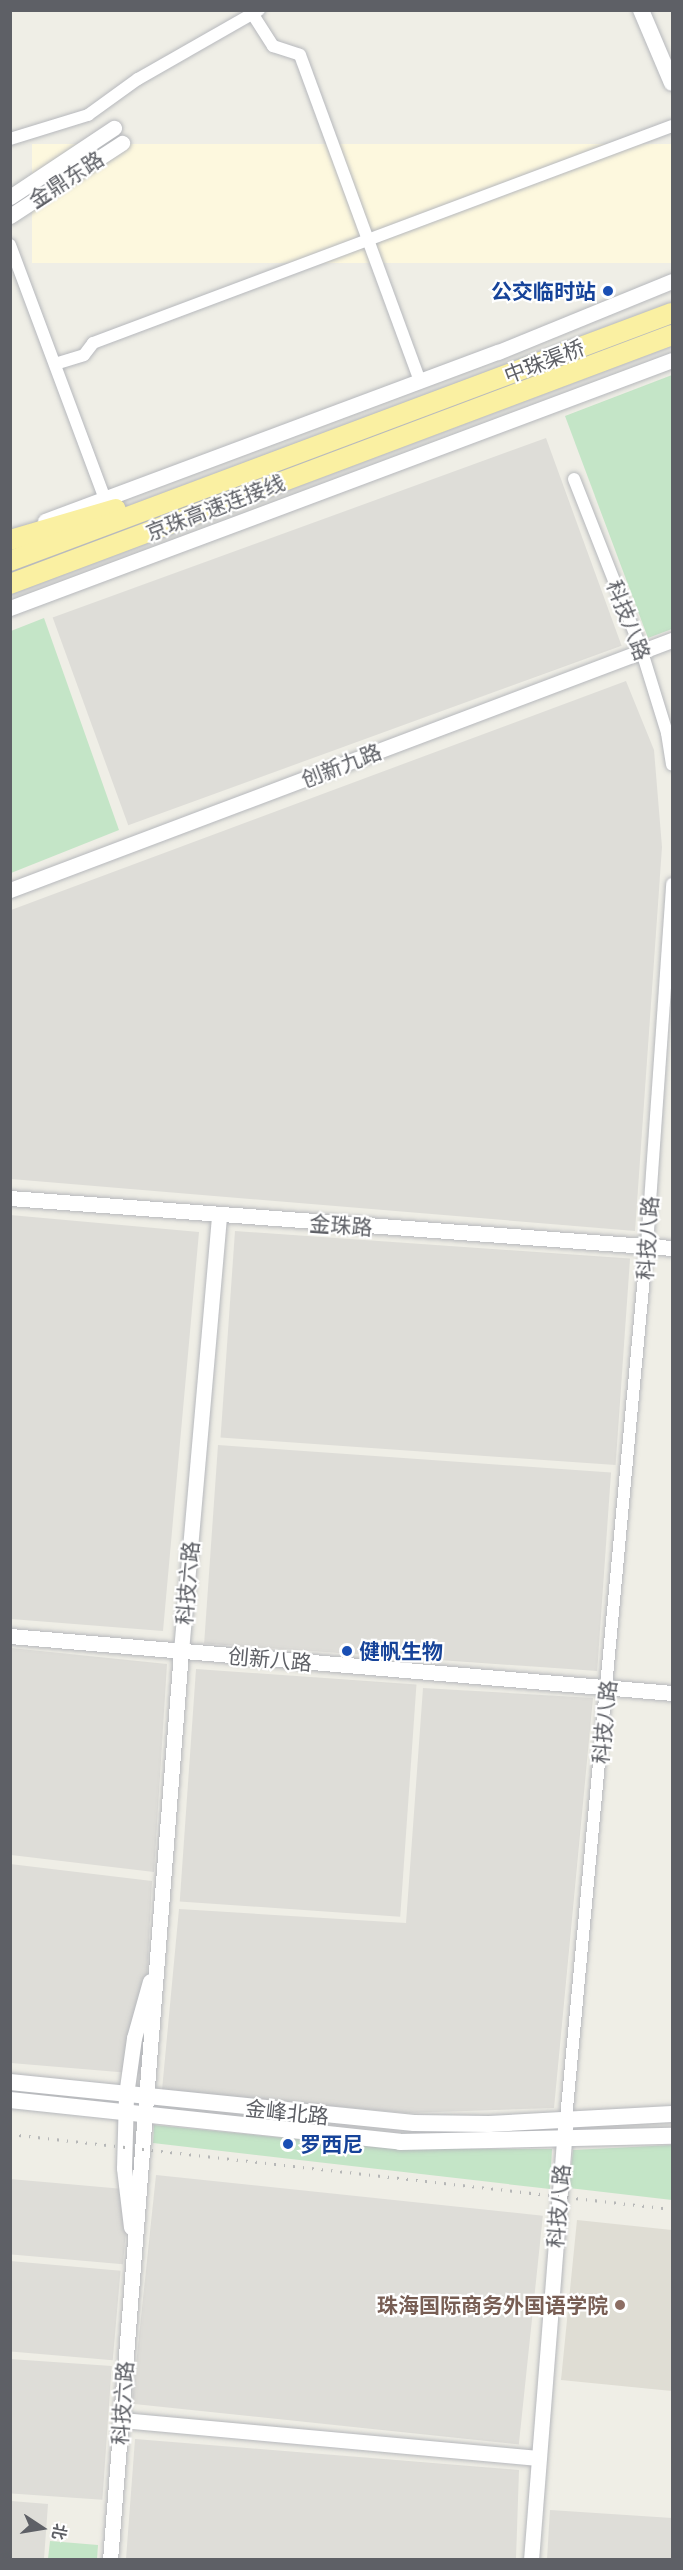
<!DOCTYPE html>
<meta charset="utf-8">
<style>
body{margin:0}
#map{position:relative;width:683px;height:2570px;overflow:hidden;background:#efeee6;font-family:"Exo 2","Noto Sans SC",sans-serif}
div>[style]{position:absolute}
.commercial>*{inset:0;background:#fdf8de;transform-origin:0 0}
.industrial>*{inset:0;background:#deddd8;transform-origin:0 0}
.education>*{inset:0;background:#dfddd4}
.green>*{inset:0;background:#c4e5c7}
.roads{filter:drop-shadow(0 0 2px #b6b8bc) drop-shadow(0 0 2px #b6b8bc)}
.minor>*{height:12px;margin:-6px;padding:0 6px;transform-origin:6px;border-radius:6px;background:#fff}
.tertiary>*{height:15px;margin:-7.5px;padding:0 7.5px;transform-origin:7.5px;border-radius:7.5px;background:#fff}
.secondary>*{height:16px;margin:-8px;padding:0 8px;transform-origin:8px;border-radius:8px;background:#fff}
.trunk>*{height:20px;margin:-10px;padding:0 10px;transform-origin:10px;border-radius:10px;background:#faf0a2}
.rail>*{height:3px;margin-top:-1.5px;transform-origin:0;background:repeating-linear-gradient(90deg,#b6b7b7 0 1.5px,transparent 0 9.5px)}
.dots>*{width:16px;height:16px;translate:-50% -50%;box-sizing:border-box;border:3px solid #fff;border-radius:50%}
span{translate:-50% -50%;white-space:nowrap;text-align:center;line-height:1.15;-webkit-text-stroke:4.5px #fff;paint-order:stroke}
.street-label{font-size:21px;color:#5e6066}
.transit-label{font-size:21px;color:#164399;font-weight:700}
.right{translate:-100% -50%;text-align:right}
.left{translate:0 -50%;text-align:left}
.education-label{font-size:21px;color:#785e54;font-weight:700}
.frame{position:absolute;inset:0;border:12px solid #5e6066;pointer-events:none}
.north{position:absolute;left:12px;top:2498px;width:60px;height:60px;-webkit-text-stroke:4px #fff;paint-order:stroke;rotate:102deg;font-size:16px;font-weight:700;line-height:24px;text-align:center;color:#5e6066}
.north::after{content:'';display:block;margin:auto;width:21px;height:27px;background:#5e6066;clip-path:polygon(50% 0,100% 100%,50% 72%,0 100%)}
</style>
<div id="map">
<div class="commercial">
<i style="left:672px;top:144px;width:119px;height:640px;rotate:90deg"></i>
</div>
<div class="industrial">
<i style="left:546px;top:438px;width:221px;height:525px;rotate:70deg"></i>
<i style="clip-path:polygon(626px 681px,654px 750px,662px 847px,635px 1231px,11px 1179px,11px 910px)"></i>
<i style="clip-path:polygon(10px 1215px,199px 1232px,163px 1631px,11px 1619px)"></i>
<i style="left:235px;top:1231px;width:396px;height:207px;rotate:4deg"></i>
<i style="left:218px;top:1445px;width:394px;height:199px;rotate:4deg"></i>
<i style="clip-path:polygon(11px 1648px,167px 1664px,154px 1872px,11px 1855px)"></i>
<i style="left:196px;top:1669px;width:221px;height:233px;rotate:4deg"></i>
<i style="clip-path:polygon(423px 1688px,593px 1698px,554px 2108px,407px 2113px,162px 2090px,179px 1909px,406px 1923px)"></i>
<i style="clip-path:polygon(10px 1864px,152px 1881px,142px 2074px,11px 2063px)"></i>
<i style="left:156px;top:2175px;width:389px;height:230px;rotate:6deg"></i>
<i style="left:10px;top:2179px;width:120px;height:75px;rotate:5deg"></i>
<i style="left:10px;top:2261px;width:111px;height:90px;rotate:5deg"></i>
<i style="left:10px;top:2359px;width:102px;height:134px;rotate:4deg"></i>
<i style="clip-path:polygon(135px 2439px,519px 2470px,516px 2559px,126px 2559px)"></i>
<i style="clip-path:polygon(11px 2501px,48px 2504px,44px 2559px,11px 2559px)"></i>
<i style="clip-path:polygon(550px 2510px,672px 2518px,672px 2559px,547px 2559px)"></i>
</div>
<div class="education">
<i style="clip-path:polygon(577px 2220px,672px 2230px,672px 2391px,561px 2380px)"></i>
</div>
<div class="green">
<i style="clip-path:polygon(672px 375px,672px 629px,648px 638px,565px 416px)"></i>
<i style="clip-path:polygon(44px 618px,119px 830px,11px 873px,11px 631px)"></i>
<i style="clip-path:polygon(154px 2125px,397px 2149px,552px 2149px,550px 2189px,153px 2143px)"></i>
<i style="clip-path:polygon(672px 2145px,672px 2200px,569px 2188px,573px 2150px)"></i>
<i style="clip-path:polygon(50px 2541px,98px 2545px,97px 2559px,48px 2559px)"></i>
</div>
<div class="roads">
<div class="minor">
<i style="left:250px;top:10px;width:43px;rotate:57.4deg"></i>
<i style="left:273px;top:46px;width:28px;rotate:18deg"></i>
<i style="left:300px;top:55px;width:347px;rotate:69.8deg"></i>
<i style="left:10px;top:139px;width:82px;rotate:-17.1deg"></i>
<i style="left:88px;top:115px;width:62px;rotate:-35.8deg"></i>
<i style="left:138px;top:79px;width:139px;rotate:-29.7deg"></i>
<i style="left:10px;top:245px;width:271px;rotate:69.5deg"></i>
<i style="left:55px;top:364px;width:30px;rotate:-17deg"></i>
<i style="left:84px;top:355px;width:15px;rotate:-53deg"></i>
<i style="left:93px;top:343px;width:618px;rotate:-20.55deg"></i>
<i style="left:574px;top:479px;width:186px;rotate:68.5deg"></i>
<i style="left:642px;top:652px;width:85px;rotate:72.8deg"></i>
<i style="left:667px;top:733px;width:32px;rotate:81deg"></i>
<i style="left:566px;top:2119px;width:878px;rotate:-84.71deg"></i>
<i style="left:647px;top:1245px;width:362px;rotate:-86deg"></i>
</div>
<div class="tertiary">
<i style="left:10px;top:197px;width:125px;rotate:-33.6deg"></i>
<i style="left:10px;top:216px;width:134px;rotate:-33.1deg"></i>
<i style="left:45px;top:521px;width:483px;rotate:-20.5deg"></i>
<i style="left:498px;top:352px;width:188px;rotate:-22.2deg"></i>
<i style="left:10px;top:608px;width:707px;rotate:-20.54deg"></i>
<i style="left:10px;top:890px;width:708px;rotate:-20.69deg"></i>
<i style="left:10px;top:1198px;width:664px;rotate:4.32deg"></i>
<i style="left:10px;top:1636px;width:664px;rotate:4.92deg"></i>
<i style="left:131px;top:2227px;width:59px;rotate:-96.8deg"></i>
<i style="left:124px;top:2168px;width:73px;rotate:-88.4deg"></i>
<i style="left:126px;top:2095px;width:58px;rotate:-82deg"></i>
<i style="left:134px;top:2038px;width:59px;rotate:-74.3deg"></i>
<i style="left:121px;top:2420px;width:417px;rotate:5.2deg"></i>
<i style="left:110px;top:2560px;width:912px;rotate:-85.53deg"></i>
<i style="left:181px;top:1651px;width:436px;rotate:-85deg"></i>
<i style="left:531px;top:2560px;width:442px;rotate:-85.5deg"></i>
</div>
<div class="secondary">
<i style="left:641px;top:10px;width:79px;rotate:67deg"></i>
<i style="left:10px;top:2082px;width:406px;rotate:5.8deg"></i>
<i style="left:414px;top:2123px;width:75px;rotate:0.8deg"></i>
<i style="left:489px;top:2124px;width:183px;rotate:-3.1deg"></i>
<i style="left:10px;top:2100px;width:392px;rotate:6.1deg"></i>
<i style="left:400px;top:2142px;width:272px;rotate:-1.3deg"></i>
</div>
<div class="trunk">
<i style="left:10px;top:540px;width:110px;rotate:-16.3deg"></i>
<i style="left:10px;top:561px;width:707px;rotate:-20.54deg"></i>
<i style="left:10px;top:584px;width:707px;rotate:-20.61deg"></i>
</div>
</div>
<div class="rail">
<i style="left:10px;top:2134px;width:666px;rotate:6.46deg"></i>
</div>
<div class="dots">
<i style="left:608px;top:291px;background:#1a4fb4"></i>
<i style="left:347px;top:1651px;background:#1a4fb4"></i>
<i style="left:288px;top:2144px;background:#1a4fb4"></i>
<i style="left:620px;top:2305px;background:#8d6e63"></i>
</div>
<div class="street-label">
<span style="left:66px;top:179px;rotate:-33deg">金鼎东路</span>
<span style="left:544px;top:361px;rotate:-21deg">中珠渠桥</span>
<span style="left:215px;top:507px;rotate:-21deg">京珠高速连接线</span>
<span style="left:629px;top:620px;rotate:69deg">科技八路</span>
<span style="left:341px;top:765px;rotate:-21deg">创新九路</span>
<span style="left:341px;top:1225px;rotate:4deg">金珠路</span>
<span style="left:647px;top:1238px;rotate:-86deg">科技八路</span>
<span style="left:187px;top:1583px;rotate:-85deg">科技六路</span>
<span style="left:270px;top:1659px;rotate:5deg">创新八路</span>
<span style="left:604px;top:1722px;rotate:-84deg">科技八路</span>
<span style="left:287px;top:2112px;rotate:6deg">金峰北路</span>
<span style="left:558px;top:2206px;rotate:-85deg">科技八路</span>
<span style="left:122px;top:2403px;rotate:-86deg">科技六路</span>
</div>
<div class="transit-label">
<span class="right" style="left:596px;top:291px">公交临时站</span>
<span class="left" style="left:359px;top:1651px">健帆生物</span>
<span class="left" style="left:300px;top:2144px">罗西尼</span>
</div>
<div class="education-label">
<span class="right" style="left:608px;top:2305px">珠海国际商务外国语学院</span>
</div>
<div class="frame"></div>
<div class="north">北</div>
</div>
